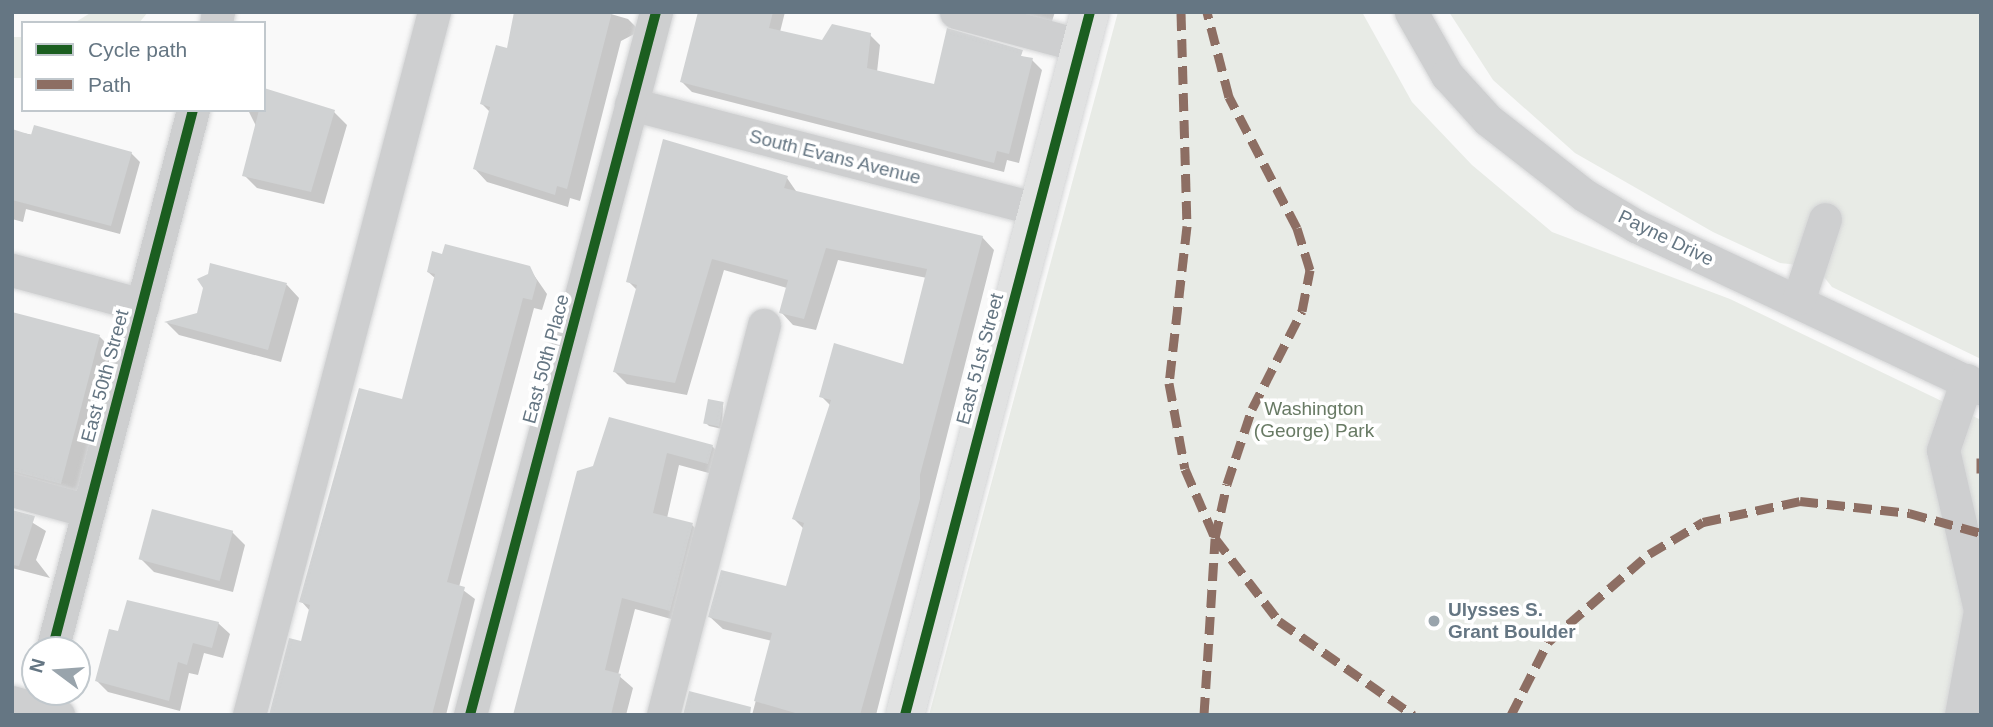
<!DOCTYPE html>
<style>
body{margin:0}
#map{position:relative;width:1993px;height:727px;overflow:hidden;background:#f9f9f9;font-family:Helvetica,sans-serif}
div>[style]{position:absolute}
.green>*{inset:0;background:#e8ebe6;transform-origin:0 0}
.shadow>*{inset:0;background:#0003}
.building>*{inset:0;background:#d0d2d3;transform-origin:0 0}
.roads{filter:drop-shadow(0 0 2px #d5d6d7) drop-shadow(0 0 2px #d5d6d7)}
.minor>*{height:33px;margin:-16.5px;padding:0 16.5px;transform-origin:16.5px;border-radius:16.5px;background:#cecfd0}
.major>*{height:38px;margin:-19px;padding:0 19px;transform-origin:19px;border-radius:19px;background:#e1e2e2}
.quiet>*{height:9px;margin-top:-4.5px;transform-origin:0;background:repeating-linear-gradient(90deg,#8d6e63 0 18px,transparent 0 27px)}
.cycleway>*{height:10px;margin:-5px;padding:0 5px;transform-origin:5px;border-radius:5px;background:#1b5e20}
.dots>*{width:19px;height:19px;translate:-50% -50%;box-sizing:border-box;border:4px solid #fff;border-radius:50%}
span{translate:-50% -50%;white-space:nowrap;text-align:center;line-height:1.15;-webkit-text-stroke:7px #fff;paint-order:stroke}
.street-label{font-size:19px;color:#657683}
.park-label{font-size:19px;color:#687a64}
.poi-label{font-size:19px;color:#657683;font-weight:700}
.left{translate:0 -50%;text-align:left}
.frame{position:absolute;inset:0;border:14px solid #657683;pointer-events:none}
.legend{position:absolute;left:21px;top:21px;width:245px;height:91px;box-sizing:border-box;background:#fff;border:2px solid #c1c8cd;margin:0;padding:9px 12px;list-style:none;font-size:21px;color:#657683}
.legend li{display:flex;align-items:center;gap:14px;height:35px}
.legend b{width:35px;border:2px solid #c1c8cd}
.north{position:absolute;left:21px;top:636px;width:70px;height:70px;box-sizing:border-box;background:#fff;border:2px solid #c1c8cd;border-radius:50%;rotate:286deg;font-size:19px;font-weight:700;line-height:28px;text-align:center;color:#657683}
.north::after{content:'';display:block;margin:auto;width:24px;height:32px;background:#99a4ac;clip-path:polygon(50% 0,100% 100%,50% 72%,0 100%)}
</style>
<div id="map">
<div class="green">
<i style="clip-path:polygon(92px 12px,148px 12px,139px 23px,74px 23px)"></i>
<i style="clip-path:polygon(1118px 12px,1362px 12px,1412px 102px,1472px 165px,1552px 232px,1730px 299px,1981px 420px,1981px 715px,929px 715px)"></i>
<i style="clip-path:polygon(1449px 12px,1981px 12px,1981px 359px,1832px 287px,1816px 267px,1780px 263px,1713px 232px,1575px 153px,1493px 80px)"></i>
<i style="left:23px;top:37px;width:41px;height:11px;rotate:90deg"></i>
</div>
<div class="shadow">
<i style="clip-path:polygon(604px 12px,628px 19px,640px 31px,621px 41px,580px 201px,570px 198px,568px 207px,487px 182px,475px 169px,490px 112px,482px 104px,508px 50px)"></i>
<i style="clip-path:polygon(700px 12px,785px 12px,780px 32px,823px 42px,870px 35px,880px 45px,877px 72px,936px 87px,948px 30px,1032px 60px,1042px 70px,1019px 163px,1007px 160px,1004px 172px,692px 92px,682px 82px)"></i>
<i style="clip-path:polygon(1002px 12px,1055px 12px,1051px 24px)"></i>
<i style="clip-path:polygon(248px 110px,334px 112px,347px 125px,324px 204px,257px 188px,244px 175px,256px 126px)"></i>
<i style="clip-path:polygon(12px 131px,131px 153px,140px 162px,120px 234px,26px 209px,23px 222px,12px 219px)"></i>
<i style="clip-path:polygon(787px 178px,798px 194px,982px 237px,994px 250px,876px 715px,752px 715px,772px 641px,723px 629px,710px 617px,787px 588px,804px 529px,794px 519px,831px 406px,821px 396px,904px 366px,927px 278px,838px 260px,816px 330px,793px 325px,781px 312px,787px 288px,724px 270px,687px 395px,627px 384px,615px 372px,637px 290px,628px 281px)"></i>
<i style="clip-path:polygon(212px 266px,287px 285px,299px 298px,281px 362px,179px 335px,167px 323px,198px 315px)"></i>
<i style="clip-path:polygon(529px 268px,547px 294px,542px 310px,534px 308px,459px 587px,475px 599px,446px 715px,271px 715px,302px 643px,310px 611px,301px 601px,403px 402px,436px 279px,428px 272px)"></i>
<i style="clip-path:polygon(12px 314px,100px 337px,116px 353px,77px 499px,12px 498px)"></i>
<i style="clip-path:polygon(723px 404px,722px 429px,709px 426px,705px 422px)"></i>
<i style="clip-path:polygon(610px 419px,712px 446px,725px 459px,720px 476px,679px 465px,667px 518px,692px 525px,704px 537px,682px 622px,635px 609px,618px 675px,633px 688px,626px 715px,514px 715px)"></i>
<i style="clip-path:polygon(12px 510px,46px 531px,36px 560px,50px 578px,12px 568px)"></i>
<i style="clip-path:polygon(232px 532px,245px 545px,233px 592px,154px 572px,141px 559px)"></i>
<i style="clip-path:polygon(218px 623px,230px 634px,223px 658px,204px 653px,198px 675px,189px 673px,180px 711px,108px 692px,97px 681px,119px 633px)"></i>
</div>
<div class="building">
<i style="clip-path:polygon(514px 12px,612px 12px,567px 189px,557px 186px,555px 195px,473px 169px,490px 107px,480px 104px,496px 45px,507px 48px)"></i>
<i style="clip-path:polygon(698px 12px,773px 12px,769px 28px,822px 40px,832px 24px,871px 33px,867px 68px,934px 84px,947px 28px,1023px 50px,1021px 56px,1033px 58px,1009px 154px,997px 151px,994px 163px,680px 82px)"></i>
<i style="clip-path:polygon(264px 88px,335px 110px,311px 192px,242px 176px,259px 110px,264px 110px)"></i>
<i style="clip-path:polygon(34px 125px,132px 152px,111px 226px,12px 200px,12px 129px,31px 135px)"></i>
<i style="clip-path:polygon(663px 139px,788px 176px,784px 188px,983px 236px,920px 475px,920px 499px,860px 715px,802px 715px,754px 701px,772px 633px,708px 617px,721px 570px,786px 586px,804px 523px,792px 519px,831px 400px,819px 397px,834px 343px,903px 364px,927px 269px,826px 248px,804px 319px,779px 313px,788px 280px,712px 259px,675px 383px,613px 372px,637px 285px,626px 282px)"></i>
<i style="clip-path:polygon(445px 244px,530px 266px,537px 281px,532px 300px,523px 298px,447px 582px,465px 587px,432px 715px,269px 715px,289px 638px,301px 641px,310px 605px,299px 602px,359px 388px,402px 399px,435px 274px,427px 272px,432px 251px,442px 254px)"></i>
<i style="clip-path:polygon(210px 263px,287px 283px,268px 350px,164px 322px,197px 313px,203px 288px,197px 279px,208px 274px)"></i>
<i style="clip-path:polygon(12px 312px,100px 335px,61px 484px,12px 471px)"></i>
<i style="left:708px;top:399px;width:16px;height:25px;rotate:11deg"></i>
<i style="clip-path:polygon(609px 417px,713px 445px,708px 464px,667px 453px,653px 513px,693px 523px,670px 611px,622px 598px,605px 670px,621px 674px,611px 715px,513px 715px,577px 471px,593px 466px)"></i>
<i style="left:152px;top:509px;width:84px;height:52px;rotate:15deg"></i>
<i style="clip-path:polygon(12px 510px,35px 516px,19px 566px,12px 565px)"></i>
<i style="clip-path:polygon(127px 600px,219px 622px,212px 648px,193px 643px,187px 665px,178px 662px,169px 701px,95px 681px,109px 629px,118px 631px)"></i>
<i style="clip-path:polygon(689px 691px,751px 707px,750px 715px,683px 715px)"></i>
</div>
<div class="roads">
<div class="minor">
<i style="left:956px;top:12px;width:131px;rotate:15.1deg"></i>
<i style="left:1411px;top:12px;width:73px;rotate:60.3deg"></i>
<i style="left:1447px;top:75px;width:61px;rotate:47.7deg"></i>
<i style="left:1488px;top:120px;width:122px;rotate:38deg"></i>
<i style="left:1584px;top:195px;width:61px;rotate:30.8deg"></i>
<i style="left:1636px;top:226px;width:381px;rotate:25.2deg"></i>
<i style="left:216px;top:23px;width:11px;rotate:-80deg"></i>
<i style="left:631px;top:104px;width:420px;rotate:14.5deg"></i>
<i style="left:12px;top:270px;width:135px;rotate:15.1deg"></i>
<i style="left:1799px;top:298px;width:83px;rotate:-71.8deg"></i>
<i style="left:12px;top:490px;width:79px;rotate:15.4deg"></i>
<i style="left:52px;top:650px;width:558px;rotate:-75.37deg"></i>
<i style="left:12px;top:702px;width:48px;rotate:15.8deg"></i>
<i style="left:249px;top:715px;width:727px;rotate:-75.26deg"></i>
<i style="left:470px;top:715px;width:727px;rotate:-75.18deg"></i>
<i style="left:663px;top:715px;width:403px;rotate:-75.5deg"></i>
<i style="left:1961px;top:715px;width:107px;rotate:-79.7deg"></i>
<i style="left:1980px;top:610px;width:164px;rotate:-103deg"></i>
<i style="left:1943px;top:450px;width:74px;rotate:-71.1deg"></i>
</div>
<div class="major">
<i style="left:905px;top:715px;width:727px;rotate:-75.26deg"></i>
</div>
</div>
<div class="quiet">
<i style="left:1181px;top:12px;width:214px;rotate:88.4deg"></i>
<i style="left:1187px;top:226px;width:158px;rotate:96.5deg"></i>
<i style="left:1169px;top:383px;width:87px;rotate:79.5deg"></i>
<i style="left:1185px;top:469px;width:75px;rotate:66.5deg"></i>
<i style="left:1215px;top:538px;width:105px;rotate:52.4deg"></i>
<i style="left:1279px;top:621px;width:164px;rotate:35deg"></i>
<i style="left:1981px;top:458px;width:15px;rotate:90deg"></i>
<i style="left:1204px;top:715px;width:177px;rotate:-86.4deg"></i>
<i style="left:1215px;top:538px;width:55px;rotate:-77.5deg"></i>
<i style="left:1227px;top:484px;width:79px;rotate:-71.6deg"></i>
<i style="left:1252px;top:409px;width:110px;rotate:-63deg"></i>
<i style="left:1302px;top:311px;width:42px;rotate:-79deg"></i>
<i style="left:1310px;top:270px;width:44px;rotate:-107.2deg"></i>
<i style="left:1297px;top:228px;width:148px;rotate:-117.4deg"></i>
<i style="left:1229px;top:97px;width:88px;rotate:-104.5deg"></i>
<i style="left:1511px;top:715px;width:82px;rotate:-63.1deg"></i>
<i style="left:1548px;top:642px;width:134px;rotate:-41.1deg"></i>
<i style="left:1649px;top:554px;width:63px;rotate:-30.7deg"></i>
<i style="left:1703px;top:522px;width:99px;rotate:-12.2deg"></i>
<i style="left:1800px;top:501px;width:110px;rotate:6.3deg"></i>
<i style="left:1909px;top:513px;width:75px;rotate:15.5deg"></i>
</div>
<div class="cycleway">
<i style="left:52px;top:650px;width:558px;rotate:-75.37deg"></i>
<i style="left:470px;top:715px;width:727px;rotate:-75.18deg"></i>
<i style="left:905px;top:715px;width:727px;rotate:-75.26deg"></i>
</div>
<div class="dots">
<i style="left:1434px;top:621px;background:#99a4ac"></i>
</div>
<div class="street-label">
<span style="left:835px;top:157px;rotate:14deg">South Evans Avenue</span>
<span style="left:1666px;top:238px;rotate:26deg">Payne Drive</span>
<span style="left:546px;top:359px;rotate:-75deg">East 50th Place</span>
<span style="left:980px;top:359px;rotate:-75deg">East 51st Street</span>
<span style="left:105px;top:376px;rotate:-75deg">East 50th Street</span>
</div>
<div class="park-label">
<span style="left:1314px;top:420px">Washington<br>(George) Park</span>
</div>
<div class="poi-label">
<span class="left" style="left:1448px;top:621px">Ulysses S.<br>Grant Boulder</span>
</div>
<div class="frame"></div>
<ul class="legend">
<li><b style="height:9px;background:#1b5e20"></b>Cycle path</li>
<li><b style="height:9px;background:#8d6e63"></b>Path</li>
</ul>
<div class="north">N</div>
</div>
